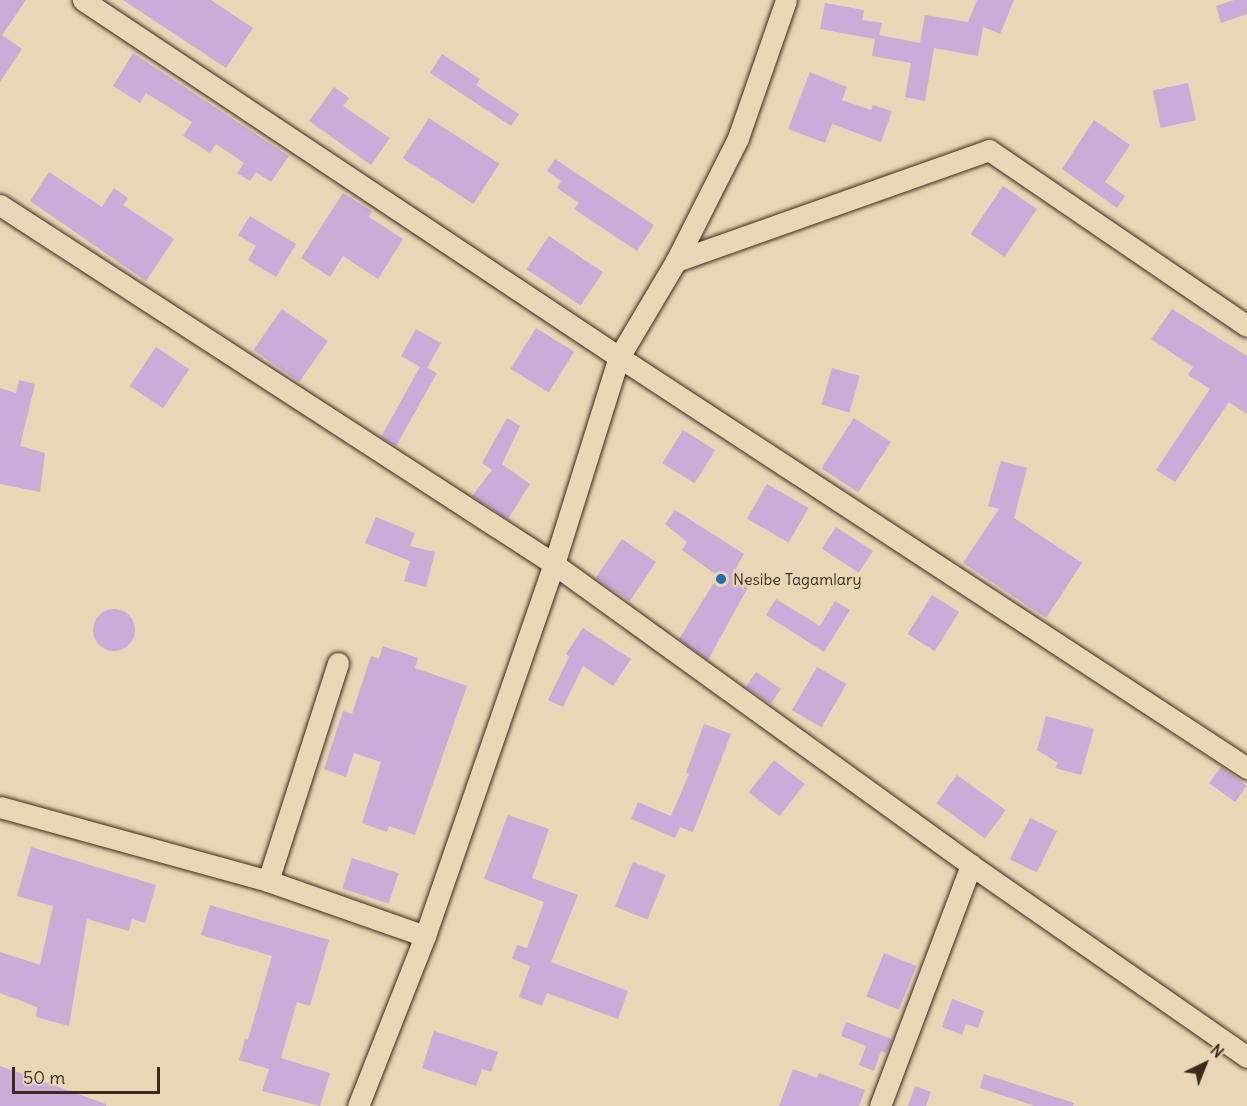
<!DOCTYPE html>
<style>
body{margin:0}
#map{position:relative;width:1247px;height:1106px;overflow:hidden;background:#e9d6b4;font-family:Delius,sans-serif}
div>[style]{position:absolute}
.building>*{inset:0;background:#caacd8;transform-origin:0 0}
.round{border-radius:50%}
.roads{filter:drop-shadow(0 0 2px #3b2a1e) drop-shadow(0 0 2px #3b2a1e)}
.street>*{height:21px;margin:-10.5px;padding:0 10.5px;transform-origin:10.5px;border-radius:10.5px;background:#e9d6b4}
.dots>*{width:16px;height:16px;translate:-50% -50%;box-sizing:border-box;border:3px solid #e9d6b4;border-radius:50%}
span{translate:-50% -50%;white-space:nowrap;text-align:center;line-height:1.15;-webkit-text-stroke:4.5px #e9d6b4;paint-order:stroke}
.poi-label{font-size:16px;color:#3b2a1e}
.left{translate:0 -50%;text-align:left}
.north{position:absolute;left:1175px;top:1034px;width:60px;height:60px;-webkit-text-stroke:4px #e9d6b4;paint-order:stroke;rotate:43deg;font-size:16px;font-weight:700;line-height:24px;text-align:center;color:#3b2a1e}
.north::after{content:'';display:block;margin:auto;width:21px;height:27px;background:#3b2a1e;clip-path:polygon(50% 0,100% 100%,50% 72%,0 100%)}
.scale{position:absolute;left:12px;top:1067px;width:148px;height:27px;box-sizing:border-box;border:3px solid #3b2a1e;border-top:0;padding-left:8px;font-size:18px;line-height:21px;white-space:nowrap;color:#3b2a1e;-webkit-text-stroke:4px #e9d6b4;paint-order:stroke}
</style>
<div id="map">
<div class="building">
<i style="clip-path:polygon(0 0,26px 0,2px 35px,22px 49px,0 82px)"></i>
<i style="clip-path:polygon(123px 0,211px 0,253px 28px,226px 68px)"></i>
<i style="clip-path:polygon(977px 0,1014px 0,1000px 34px,983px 27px,978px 56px,934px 48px,925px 101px,905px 97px,911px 63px,872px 56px,875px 39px,820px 29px,825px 3px,864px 10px,862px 20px,882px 23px,879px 35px,920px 43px,925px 15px,968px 22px)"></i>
<i style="clip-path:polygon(1234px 0,1247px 0,1247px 14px,1221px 23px,1216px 6px)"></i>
<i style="clip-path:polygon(133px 53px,289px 156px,271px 182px,256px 172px,250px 181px,237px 173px,244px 163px,216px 144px,210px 153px,183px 136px,192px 122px,146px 93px,140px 103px,113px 86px)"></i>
<i style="clip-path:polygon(442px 54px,480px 79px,476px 85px,519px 114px,511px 126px,430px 73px)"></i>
<i style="clip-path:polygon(810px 72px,847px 87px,842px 100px,871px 110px,873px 105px,892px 111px,881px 142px,832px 124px,825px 143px,788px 129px)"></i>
<i style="left:1188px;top:83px;width:38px;height:36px;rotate:78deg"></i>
<i style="clip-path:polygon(334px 87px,349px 98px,343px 106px,390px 138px,371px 165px,309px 121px)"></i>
<i style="left:429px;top:118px;width:84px;height:48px;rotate:33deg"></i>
<i style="clip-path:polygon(1094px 120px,1130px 145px,1105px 182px,1125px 196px,1117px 208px,1062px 169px)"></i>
<i style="clip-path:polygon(555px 159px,654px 225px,637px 251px,574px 209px,579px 203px,557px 188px,561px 181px,547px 171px)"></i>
<i style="clip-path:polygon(49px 172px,102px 207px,114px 188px,128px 198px,123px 205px,174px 239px,146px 281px,30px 201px)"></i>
<i style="left:1003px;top:186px;width:41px;height:58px;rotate:34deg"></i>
<i style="clip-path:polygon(343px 193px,372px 211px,369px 217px,403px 239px,378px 279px,343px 256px,330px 277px,301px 258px)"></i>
<i style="clip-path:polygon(250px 216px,296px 244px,276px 277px,248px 260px,256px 246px,238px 235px)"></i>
<i style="left:549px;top:236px;width:65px;height:40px;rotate:34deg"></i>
<i style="left:282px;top:309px;width:56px;height:50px;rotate:35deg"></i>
<i style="clip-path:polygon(1172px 309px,1247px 356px,1247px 414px,1229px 402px,1175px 482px,1156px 470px,1210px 389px,1188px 375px,1193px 367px,1151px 339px)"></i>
<i style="left:536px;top:328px;width:45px;height:48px;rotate:32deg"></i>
<i style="clip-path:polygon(416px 329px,441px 343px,427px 368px,437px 373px,396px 446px,381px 437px,420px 367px,401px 356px)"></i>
<i style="left:156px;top:347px;width:40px;height:47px;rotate:34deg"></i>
<i style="left:832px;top:368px;width:29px;height:38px;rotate:16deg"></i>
<i style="clip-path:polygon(19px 380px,35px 384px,20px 446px,45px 453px,40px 492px,0 484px,0 388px,16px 393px)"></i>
<i style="clip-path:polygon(507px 418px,520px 426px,502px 464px,530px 484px,508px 519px,472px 496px,492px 470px,482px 463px)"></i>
<i style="left:854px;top:418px;width:44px;height:60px;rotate:33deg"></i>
<i style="left:683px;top:430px;width:38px;height:39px;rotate:32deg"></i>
<i style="clip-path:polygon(1001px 461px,1027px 468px,1014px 518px,1082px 563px,1046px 618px,963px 563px,999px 509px,988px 506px)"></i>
<i style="left:767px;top:484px;width:48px;height:40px;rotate:30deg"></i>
<i style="clip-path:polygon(675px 510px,744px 554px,735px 570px,752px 580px,708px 660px,679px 639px,718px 576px,682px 550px,687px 542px,665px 524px)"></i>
<i style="clip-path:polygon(376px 517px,415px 533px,410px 546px,435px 552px,426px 587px,404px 581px,410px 561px,365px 543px)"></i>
<i style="left:836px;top:527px;width:44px;height:26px;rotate:33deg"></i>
<i style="left:622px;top:539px;width:41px;height:47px;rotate:34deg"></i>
<i style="left:932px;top:595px;width:32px;height:46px;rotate:32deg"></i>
<i style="clip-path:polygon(776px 599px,820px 626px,835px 601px,850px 610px,824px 652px,766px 615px)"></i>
<i class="round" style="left:93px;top:609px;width:42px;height:42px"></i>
<i style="clip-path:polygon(583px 628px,631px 659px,613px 686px,583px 666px,563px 707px,548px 700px,569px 657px,566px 654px)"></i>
<i style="clip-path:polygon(383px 646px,418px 658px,415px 668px,467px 686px,415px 835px,389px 826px,387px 832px,362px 823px,381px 762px,354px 753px,346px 777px,324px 769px,343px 711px,352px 714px,371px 656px,379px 659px)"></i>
<i style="left:817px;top:667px;width:34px;height:50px;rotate:30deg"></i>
<i style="left:756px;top:672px;width:30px;height:18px;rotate:34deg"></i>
<i style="clip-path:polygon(1046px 716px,1094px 729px,1081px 775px,1055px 768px,1058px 763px,1037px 750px)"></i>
<i style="clip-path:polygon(704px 724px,731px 734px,693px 832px,680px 827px,675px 838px,631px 819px,638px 802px,671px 816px,689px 774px,686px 773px)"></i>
<i style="left:774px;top:760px;width:39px;height:41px;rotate:38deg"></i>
<i style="left:1221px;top:767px;width:32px;height:20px;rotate:36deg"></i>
<i style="left:957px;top:775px;width:60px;height:35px;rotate:36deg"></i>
<i style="clip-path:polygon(508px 815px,549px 829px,532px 878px,578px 895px,551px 962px,628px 991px,618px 1019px,547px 993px,542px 1006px,519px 997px,530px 966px,512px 959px,517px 945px,527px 948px,544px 902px,484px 879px)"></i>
<i style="left:1030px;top:818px;width:30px;height:46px;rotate:26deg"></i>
<i style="clip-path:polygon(31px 847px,156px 885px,145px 923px,132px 919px,129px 931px,87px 919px,69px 1026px,36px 1017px,37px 1007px,0 993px,0 952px,40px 965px,53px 906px,17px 896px)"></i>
<i style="left:352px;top:858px;width:49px;height:32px;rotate:18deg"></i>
<i style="left:633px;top:862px;width:35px;height:48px;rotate:22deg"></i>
<i style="clip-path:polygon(210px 905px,329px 940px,310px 1006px,297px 1002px,281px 1058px,330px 1073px,320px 1106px,262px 1091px,269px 1069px,239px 1060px,245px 1039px,248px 1040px,272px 956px,201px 935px)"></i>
<i style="left:884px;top:953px;width:35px;height:47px;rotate:22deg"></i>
<i style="clip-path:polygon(952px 999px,984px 1011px,978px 1028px,966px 1024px,962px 1035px,942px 1027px)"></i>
<i style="clip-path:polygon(846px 1022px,892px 1039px,886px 1053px,881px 1051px,874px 1071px,859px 1065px,866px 1046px,841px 1036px)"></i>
<i style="clip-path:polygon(434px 1031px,498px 1052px,491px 1072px,482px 1069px,476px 1086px,422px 1068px)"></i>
<i style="clip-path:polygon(0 1066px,106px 1104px,106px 1106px,0 1106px)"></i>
<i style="clip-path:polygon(793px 1069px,817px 1078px,819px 1073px,865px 1090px,859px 1106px,779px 1106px)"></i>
<i style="clip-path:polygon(984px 1074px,1074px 1103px,1073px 1106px,1035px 1106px,980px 1088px)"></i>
<i style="clip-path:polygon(915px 1086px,931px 1092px,926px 1106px,908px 1106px)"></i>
</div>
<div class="roads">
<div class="street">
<i style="left:83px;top:0;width:644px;rotate:33.67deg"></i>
<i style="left:619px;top:357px;width:751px;rotate:33.2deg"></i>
<i style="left:0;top:205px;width:660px;rotate:32.94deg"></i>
<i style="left:554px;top:564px;width:514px;rotate:35.82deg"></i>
<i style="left:971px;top:865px;width:336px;rotate:34.8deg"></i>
<i style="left:676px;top:261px;width:138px;rotate:-63.2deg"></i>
<i style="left:738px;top:138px;width:146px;rotate:-70.8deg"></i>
<i style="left:0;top:807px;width:278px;rotate:15.4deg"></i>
<i style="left:268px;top:881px;width:166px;rotate:19.3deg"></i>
<i style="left:425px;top:936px;width:183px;rotate:111.5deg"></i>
<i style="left:268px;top:881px;width:229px;rotate:-72.2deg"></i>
<i style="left:425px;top:936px;width:394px;rotate:-70.9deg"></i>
<i style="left:554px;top:564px;width:217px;rotate:-72.6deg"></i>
<i style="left:619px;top:357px;width:112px;rotate:-59.3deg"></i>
<i style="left:676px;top:261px;width:332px;rotate:-19.5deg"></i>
<i style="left:989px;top:150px;width:312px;rotate:34.3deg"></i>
<i style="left:880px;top:1106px;width:258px;rotate:-69.3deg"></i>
</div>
</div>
<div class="dots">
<i style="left:721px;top:579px;background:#1f6fb2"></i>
</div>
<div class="poi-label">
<span class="left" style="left:733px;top:579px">Nesibe Tagamlary</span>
</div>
<div class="north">N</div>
<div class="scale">50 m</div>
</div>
